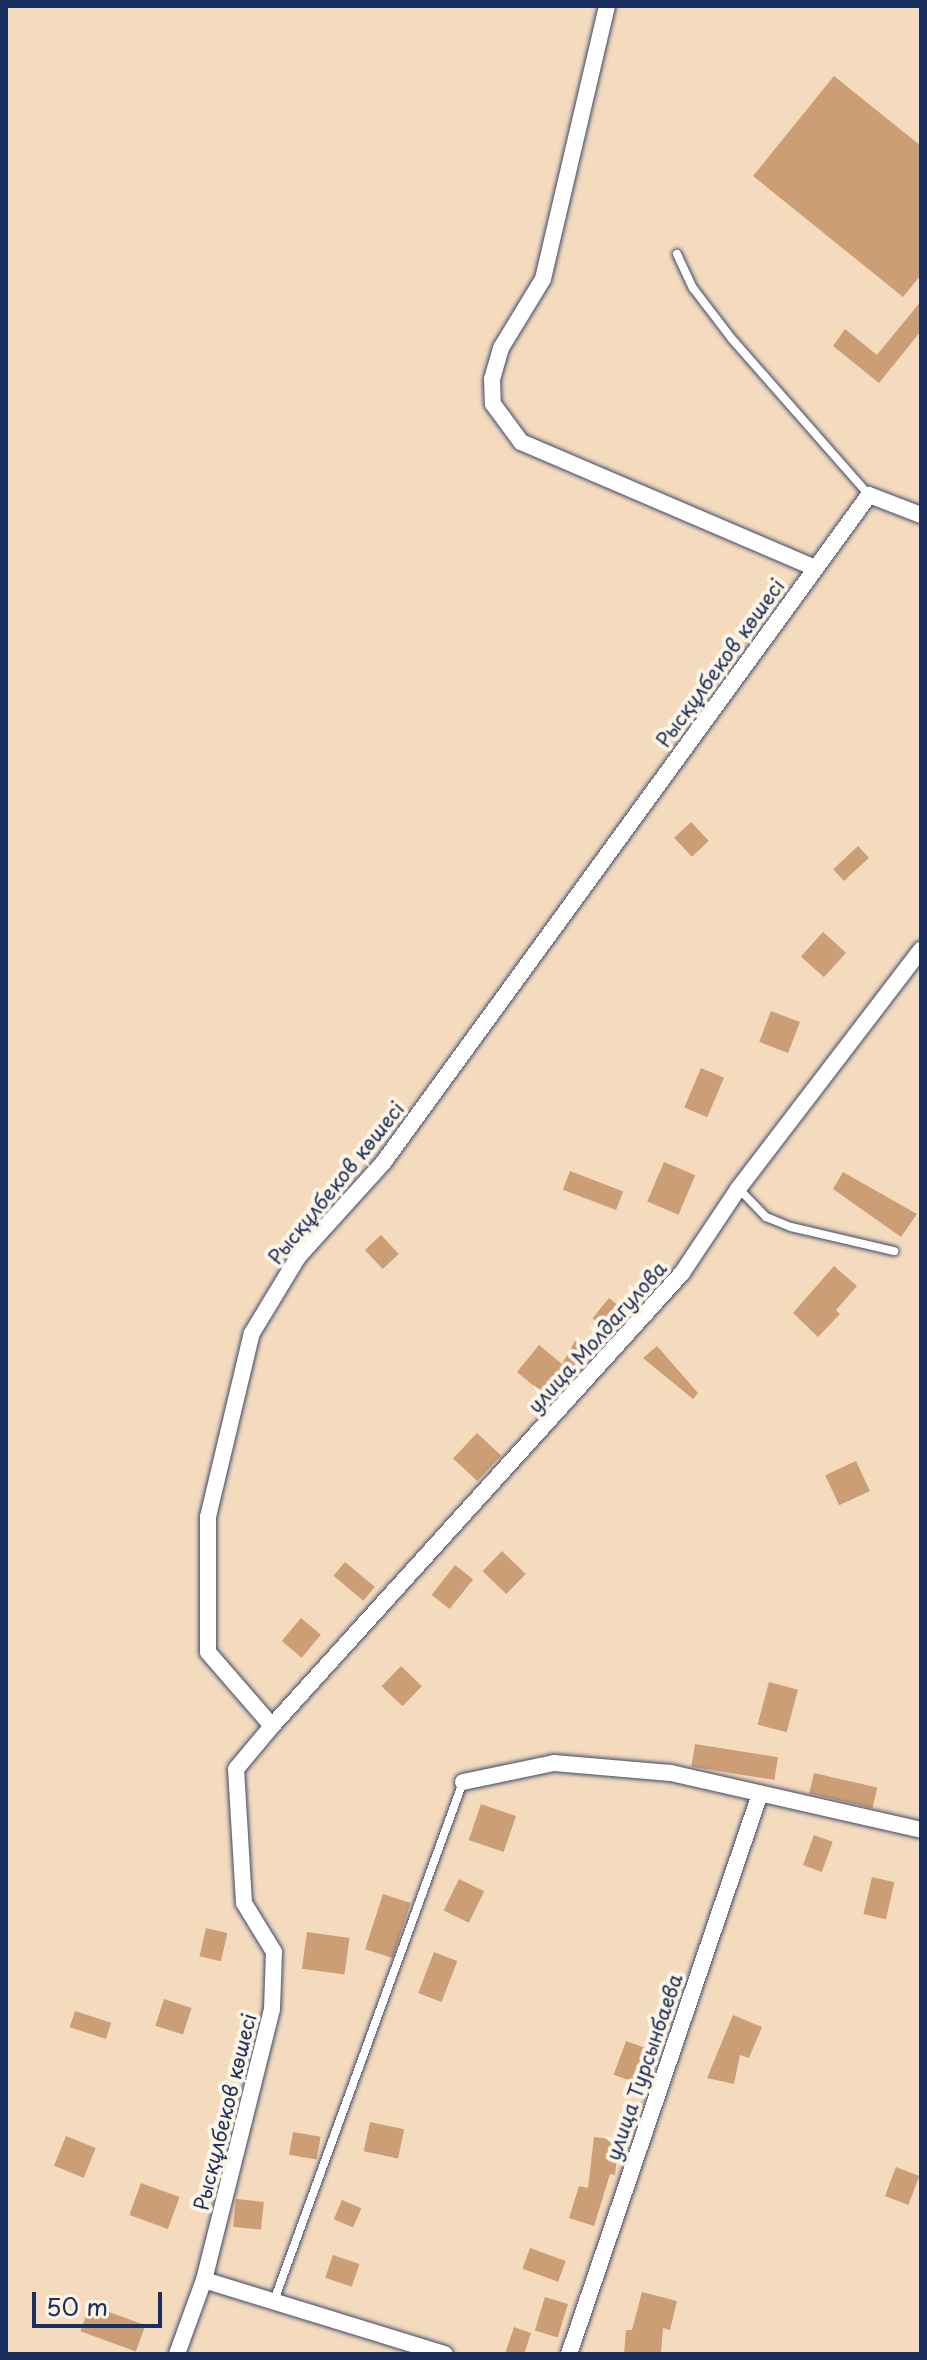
<!DOCTYPE html>
<meta charset="utf-8">
<style>
body{margin:0}
#map{position:relative;width:927px;height:2360px;overflow:hidden;background:#f5dbbe;font-family:"Playpen Sans",sans-serif}
div>[style]{position:absolute}
.building>*{inset:0;background:#cc9e75;transform-origin:0 0}
.roads{filter:drop-shadow(0 0 2px #3c496c) drop-shadow(0 0 2px #3c496c)}
.lane>*{height:8px;margin:-4px;padding:0 4px;transform-origin:4px;border-radius:4px;background:#fff}
.street>*{height:16px;margin:-8px;padding:0 8px;transform-origin:8px;border-radius:8px;background:#fff}
span{translate:-50% -50%;white-space:nowrap;text-align:center;line-height:1.15;-webkit-text-stroke:8px #fcf5e5;paint-order:stroke}
.street-label{font-size:20px;color:#1b2f5e}
.frame{position:absolute;inset:0;border:8px solid #1b2f5e;pointer-events:none}
.scale{position:absolute;left:32px;top:2292px;width:130px;height:36px;box-sizing:border-box;border:4px solid #1b2f5e;border-top:0;padding-left:10px;font-size:24px;line-height:28px;white-space:nowrap;color:#1b2f5e;-webkit-text-stroke:6px #fcf5e5;paint-order:stroke}
</style>
<div id="map">
<div class="building">
<i style="clip-path:polygon(834px 76px,921px 146px,921px 275px,903px 297px,753px 176px)"></i>
<i style="clip-path:polygon(921px 301px,921px 331px,879px 383px,833px 346px,845px 329px,877px 355px)"></i>
<i style="left:691px;top:822px;width:26px;height:23px;rotate:47deg"></i>
<i style="left:858px;top:846px;width:16px;height:34px;rotate:47deg"></i>
<i style="left:823px;top:932px;width:31px;height:33px;rotate:42deg"></i>
<i style="left:771px;top:1011px;width:31px;height:33px;rotate:21deg"></i>
<i style="left:701px;top:1068px;width:25px;height:43px;rotate:23deg"></i>
<i style="left:664px;top:1162px;width:34px;height:43px;rotate:23deg"></i>
<i style="left:570px;top:1171px;width:57px;height:20px;rotate:21deg"></i>
<i style="clip-path:polygon(843px 1172px,917px 1214px,901px 1237px,833px 1189px)"></i>
<i style="left:381px;top:1235px;width:26px;height:22px;rotate:47deg"></i>
<i style="clip-path:polygon(834px 1266px,857px 1286px,836px 1310px,840px 1314px,818px 1337px,793px 1313px)"></i>
<i style="left:609px;top:1298px;width:19px;height:26px;rotate:39deg"></i>
<i style="clip-path:polygon(575px 1341px,594px 1351px,583px 1366px,577px 1363px,548px 1398px,517px 1372px,539px 1345px,562px 1364px)"></i>
<i style="clip-path:polygon(657px 1346px,698px 1393px,693px 1399px,643px 1358px)"></i>
<i style="left:477px;top:1433px;width:33px;height:35px;rotate:43deg"></i>
<i style="left:856px;top:1461px;width:33px;height:34px;rotate:65deg"></i>
<i style="left:502px;top:1551px;width:33px;height:28px;rotate:44deg"></i>
<i style="left:345px;top:1562px;width:39px;height:18px;rotate:40deg"></i>
<i style="left:455px;top:1565px;width:23px;height:38px;rotate:38deg"></i>
<i style="left:301px;top:1618px;width:26px;height:30px;rotate:40deg"></i>
<i style="left:401px;top:1666px;width:29px;height:28px;rotate:44deg"></i>
<i style="left:769px;top:1682px;width:30px;height:44px;rotate:15deg"></i>
<i style="left:695px;top:1744px;width:84px;height:23px;rotate:9deg"></i>
<i style="left:814px;top:1773px;width:65px;height:21px;rotate:13deg"></i>
<i style="left:481px;top:1804px;width:37px;height:38px;rotate:19deg"></i>
<i style="left:814px;top:1835px;width:20px;height:32px;rotate:20deg"></i>
<i style="left:872px;top:1877px;width:23px;height:38px;rotate:13deg"></i>
<i style="left:459px;top:1879px;width:28px;height:35px;rotate:26deg"></i>
<i style="left:383px;top:1894px;width:29px;height:58px;rotate:18deg"></i>
<i style="left:206px;top:1928px;width:22px;height:29px;rotate:13deg"></i>
<i style="left:307px;top:1932px;width:43px;height:37px;rotate:8deg"></i>
<i style="left:434px;top:1952px;width:25px;height:44px;rotate:21deg"></i>
<i style="left:164px;top:1999px;width:29px;height:28px;rotate:18deg"></i>
<i style="left:75px;top:2011px;width:38px;height:17px;rotate:18deg"></i>
<i style="clip-path:polygon(733px 2015px,762px 2027px,749px 2058px,740px 2055px,734px 2084px,707px 2078px)"></i>
<i style="left:626px;top:2041px;width:33px;height:36px;rotate:20deg"></i>
<i style="left:370px;top:2122px;width:35px;height:30px;rotate:12deg"></i>
<i style="left:293px;top:2132px;width:28px;height:23px;rotate:10deg"></i>
<i style="left:66px;top:2136px;width:32px;height:32px;rotate:22deg"></i>
<i style="clip-path:polygon(594px 2137px,619px 2140px,615px 2175px,610px 2174px,594px 2226px,569px 2218px,579px 2186px,588px 2188px)"></i>
<i style="left:896px;top:2167px;width:25px;height:31px;rotate:21deg"></i>
<i style="left:141px;top:2183px;width:41px;height:34px;rotate:20deg"></i>
<i style="left:236px;top:2199px;width:28px;height:28px;rotate:6deg"></i>
<i style="left:342px;top:2200px;width:21px;height:21px;rotate:23deg"></i>
<i style="left:530px;top:2248px;width:38px;height:22px;rotate:20deg"></i>
<i style="left:333px;top:2255px;width:28px;height:24px;rotate:19deg"></i>
<i style="clip-path:polygon(642px 2292px,677px 2301px,670px 2330px,663px 2328px,661px 2354px,624px 2354px,626px 2330px,632px 2330px)"></i>
<i style="left:545px;top:2297px;width:24px;height:35px;rotate:17deg"></i>
<i style="left:90px;top:2305px;width:59px;height:28px;rotate:20deg"></i>
<i style="clip-path:polygon(514px 2327px,531px 2333px,524px 2354px,505px 2354px)"></i>
</div>
<div class="roads">
<div class="lane">
<i style="left:677px;top:254px;width:38px;rotate:65deg"></i>
<i style="left:693px;top:288px;width:64px;rotate:52.6deg"></i>
<i style="left:732px;top:339px;width:208px;rotate:48.7deg"></i>
<i style="left:739px;top:1189px;width:39px;rotate:46deg"></i>
<i style="left:766px;top:1217px;width:27px;rotate:22deg"></i>
<i style="left:791px;top:1227px;width:106px;rotate:13.1deg"></i>
<i style="left:275px;top:2298px;width:549px;rotate:-69.98deg"></i>
</div>
<div class="street">
<i style="left:607px;top:6px;width:280px;rotate:103.2deg"></i>
<i style="left:543px;top:279px;width:81px;rotate:121.3deg"></i>
<i style="left:501px;top:348px;width:32px;rotate:106deg"></i>
<i style="left:492px;top:379px;width:25px;rotate:88deg"></i>
<i style="left:493px;top:404px;width:47px;rotate:53.6deg"></i>
<i style="left:521px;top:442px;width:320px;rotate:23.2deg"></i>
<i style="left:272px;top:1726px;width:611px;rotate:-47.85deg"></i>
<i style="left:682px;top:1273px;width:101px;rotate:-56.3deg"></i>
<i style="left:738px;top:1189px;width:301px;rotate:-52.6deg"></i>
<i style="left:463px;top:1782px;width:93px;rotate:-11.8deg"></i>
<i style="left:554px;top:1763px;width:117px;rotate:4.9deg"></i>
<i style="left:671px;top:1773px;width:256px;rotate:12.8deg"></i>
<i style="left:204px;top:2280px;width:252px;rotate:17.1deg"></i>
<i style="left:177px;top:2354px;width:79px;rotate:-70deg"></i>
<i style="left:204px;top:2280px;width:279px;rotate:-75.9deg"></i>
<i style="left:272px;top:2009px;width:57px;rotate:-88deg"></i>
<i style="left:274px;top:1952px;width:57px;rotate:-121.5deg"></i>
<i style="left:244px;top:1903px;width:134px;rotate:-93.4deg"></i>
<i style="left:236px;top:1769px;width:56px;rotate:-50.1deg"></i>
<i style="left:272px;top:1726px;width:98px;rotate:-130.9deg"></i>
<i style="left:208px;top:1652px;width:135px;rotate:-90deg"></i>
<i style="left:208px;top:1517px;width:189px;rotate:-76.6deg"></i>
<i style="left:252px;top:1333px;width:89px;rotate:-58.8deg"></i>
<i style="left:298px;top:1257px;width:127px;rotate:-47.9deg"></i>
<i style="left:383px;top:1163px;width:826px;rotate:-53.96deg"></i>
<i style="left:869px;top:495px;width:56px;rotate:21deg"></i>
<i style="left:569px;top:2354px;width:592px;rotate:-71.17deg"></i>
</div>
</div>
<div class="street-label">
<span style="left:720px;top:663px;rotate:-54deg">Рысқұлбеков көшесі</span>
<span style="left:336px;top:1183px;rotate:-51deg">Рысқұлбеков көшесі</span>
<span style="left:597px;top:1337px;rotate:-48deg">улица Молдагулова</span>
<span style="left:644px;top:2067px;rotate:-71deg">улица Турсынбаева</span>
<span style="left:225px;top:2112px;rotate:-76deg">Рысқұлбеков көшесі</span>
</div>
<div class="frame"></div>
<div class="scale">50 m</div>
</div>
